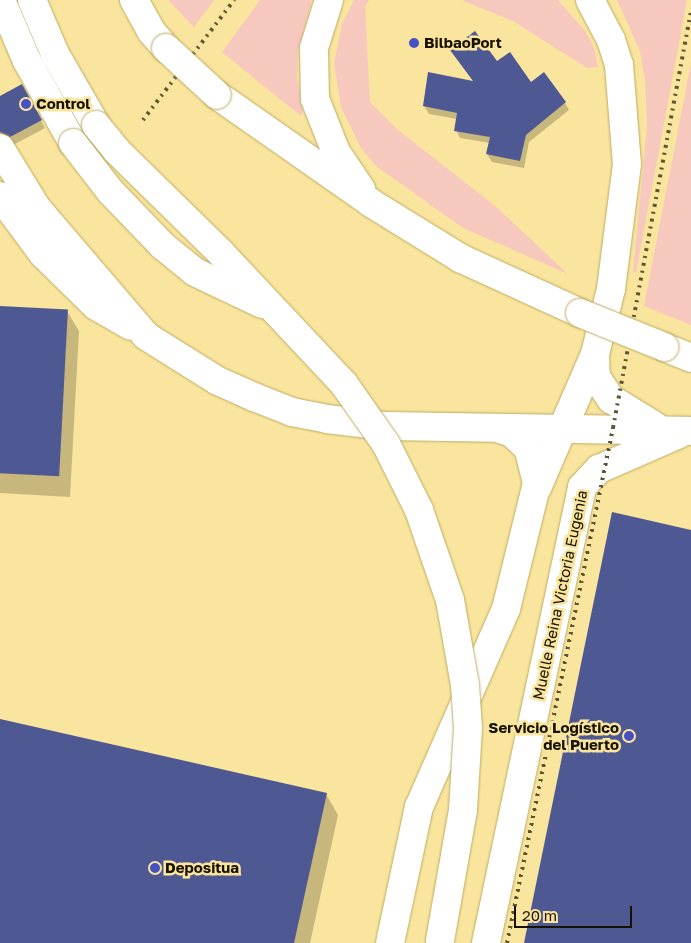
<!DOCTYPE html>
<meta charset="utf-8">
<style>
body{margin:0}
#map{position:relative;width:691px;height:943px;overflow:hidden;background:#f9e59d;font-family:"Golos Text",sans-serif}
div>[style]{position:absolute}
.green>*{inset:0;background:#f7c8bd}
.shadow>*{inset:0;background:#0003}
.building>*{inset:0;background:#4e5892;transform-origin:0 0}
.roads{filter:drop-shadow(0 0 1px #bfac65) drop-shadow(0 0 1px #bfac65)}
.minor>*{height:28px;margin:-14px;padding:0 14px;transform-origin:14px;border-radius:14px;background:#fff}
.rail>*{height:4px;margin-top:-2px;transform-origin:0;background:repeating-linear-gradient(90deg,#5e5431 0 2.5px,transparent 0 7.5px)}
.bridges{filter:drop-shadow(0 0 1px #bfac65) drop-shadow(0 0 1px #bfac65)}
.minor-bridge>*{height:28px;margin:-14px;padding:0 14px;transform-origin:14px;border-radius:14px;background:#fff}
.dots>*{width:14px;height:14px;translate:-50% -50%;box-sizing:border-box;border:2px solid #f9e59d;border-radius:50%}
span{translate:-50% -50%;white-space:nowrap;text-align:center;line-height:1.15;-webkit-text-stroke:5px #f9e59d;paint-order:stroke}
.poi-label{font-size:15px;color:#171100;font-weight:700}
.left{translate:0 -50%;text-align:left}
.right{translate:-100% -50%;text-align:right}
.street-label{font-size:15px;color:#171100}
.scale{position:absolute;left:514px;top:906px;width:118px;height:22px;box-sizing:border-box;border:2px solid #171100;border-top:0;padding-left:6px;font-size:15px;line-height:18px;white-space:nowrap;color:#171100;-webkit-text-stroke:4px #f9e59d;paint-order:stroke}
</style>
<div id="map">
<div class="green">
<i style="clip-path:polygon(168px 0,214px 0,194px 27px)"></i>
<i style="clip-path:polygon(260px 0,312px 0,298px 52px,297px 77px,303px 110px,301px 116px,222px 52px)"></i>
<i style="clip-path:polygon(354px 0,369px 0,365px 6px,370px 102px,398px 130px,494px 205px,568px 274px,463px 228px,376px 166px,361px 148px,341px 107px,334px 63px,342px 24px)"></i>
<i style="clip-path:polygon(461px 0,558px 0,586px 32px,594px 48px,598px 67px,587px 68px,513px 21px)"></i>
<i style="clip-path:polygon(617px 0,687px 0,636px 273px,633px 272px,647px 126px,645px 80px,640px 51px)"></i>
<i style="clip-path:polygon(691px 63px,691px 325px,644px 306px)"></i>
</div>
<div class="shadow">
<i style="clip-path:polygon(452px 51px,497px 63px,565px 103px,569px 110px,529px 142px,524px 168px,492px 162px,487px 154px,490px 143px,460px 138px,456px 130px,457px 119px,429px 114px,424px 106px,475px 83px)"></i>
<i style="clip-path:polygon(22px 86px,45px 128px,15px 144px,2px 141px,0 136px,0 97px)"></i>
<i style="clip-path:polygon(0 307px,67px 311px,79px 331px,70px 497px,0 493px)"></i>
<i style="clip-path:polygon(0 721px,326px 794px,338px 815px,310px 943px,0 943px)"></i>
</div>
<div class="building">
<i style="clip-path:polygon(475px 31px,497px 61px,510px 52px,531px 82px,544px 72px,566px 102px,526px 135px,520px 161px,486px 154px,490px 137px,454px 131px,457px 113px,423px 106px,428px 72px,473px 81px,450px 50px)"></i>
<i style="clip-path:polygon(22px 84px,42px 120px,10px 137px,0 132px,0 96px)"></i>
<i style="left:0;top:306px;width:68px;height:167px;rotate:3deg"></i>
<i style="clip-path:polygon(612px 512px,691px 530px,691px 943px,524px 943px)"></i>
<i style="clip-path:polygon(0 719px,327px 793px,294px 943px,0 943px)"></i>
</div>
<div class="roads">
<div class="minor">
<i style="left:1px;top:0;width:66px;rotate:66.9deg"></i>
<i style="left:27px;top:61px;width:94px;rotate:60.7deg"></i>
<i style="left:32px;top:0;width:59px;rotate:66.9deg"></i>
<i style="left:55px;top:54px;width:82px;rotate:60deg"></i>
<i style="left:134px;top:0;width:35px;rotate:61deg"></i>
<i style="left:151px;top:31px;width:23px;rotate:49deg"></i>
<i style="left:329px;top:0;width:50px;rotate:107.4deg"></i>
<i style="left:314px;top:48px;width:51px;rotate:88.9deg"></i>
<i style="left:315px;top:99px;width:57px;rotate:68.4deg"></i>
<i style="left:336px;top:152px;width:45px;rotate:56deg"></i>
<i style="left:590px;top:0;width:45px;rotate:62.3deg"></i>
<i style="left:611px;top:40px;width:26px;rotate:72deg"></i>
<i style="left:619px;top:65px;width:99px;rotate:85.4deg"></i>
<i style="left:627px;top:164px;width:126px;rotate:97.3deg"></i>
<i style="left:611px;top:289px;width:67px;rotate:103.8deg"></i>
<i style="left:595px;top:354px;width:23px;rotate:88deg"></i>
<i style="left:596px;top:377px;width:27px;rotate:56deg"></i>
<i style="left:611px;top:399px;width:52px;rotate:31.5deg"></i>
<i style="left:217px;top:95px;width:188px;rotate:35deg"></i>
<i style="left:371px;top:203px;width:105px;rotate:31.7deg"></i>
<i style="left:460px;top:258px;width:132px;rotate:24.6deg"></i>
<i style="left:0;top:148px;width:69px;rotate:58.6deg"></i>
<i style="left:36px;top:207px;width:170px;rotate:49.5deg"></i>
<i style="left:146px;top:336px;width:85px;rotate:32deg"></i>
<i style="left:218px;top:381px;width:39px;rotate:24deg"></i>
<i style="left:254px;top:397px;width:41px;rotate:21.5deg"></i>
<i style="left:292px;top:412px;width:36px;rotate:11deg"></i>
<i style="left:327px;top:419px;width:57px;rotate:7deg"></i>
<i style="left:384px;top:426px;width:307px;rotate:0.9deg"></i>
<i style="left:0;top:196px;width:72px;rotate:53.4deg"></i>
<i style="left:43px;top:254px;width:74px;rotate:44.5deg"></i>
<i style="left:96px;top:306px;width:39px;rotate:30deg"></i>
<i style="left:664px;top:347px;width:29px;rotate:22deg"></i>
<i style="left:537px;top:488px;width:146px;rotate:-66.6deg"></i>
<i style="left:390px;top:943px;width:139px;rotate:-78deg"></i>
<i style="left:419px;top:807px;width:216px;rotate:-66.3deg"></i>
<i style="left:506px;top:609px;width:130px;rotate:-76.2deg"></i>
<i style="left:537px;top:483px;width:36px;rotate:-104deg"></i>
<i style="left:528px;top:448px;width:22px;rotate:-137deg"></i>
<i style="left:512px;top:433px;width:16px;rotate:-162deg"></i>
<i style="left:486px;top:943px;width:466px;rotate:-78.1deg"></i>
<i style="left:582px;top:487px;width:25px;rotate:-47deg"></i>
<i style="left:599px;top:469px;width:87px;rotate:-23.6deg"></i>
</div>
</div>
<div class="rail">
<i style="left:143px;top:120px;width:151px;rotate:-52.8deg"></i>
<i style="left:507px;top:943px;width:526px;rotate:-78.37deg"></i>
<i style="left:613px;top:428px;width:422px;rotate:-79.4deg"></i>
</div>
<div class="bridges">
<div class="minor-bridge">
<i style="left:166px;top:48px;width:69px;rotate:42.7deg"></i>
<i style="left:96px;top:125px;width:33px;rotate:51deg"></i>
<i style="left:117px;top:151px;width:146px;rotate:44.4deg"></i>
<i style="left:221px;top:253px;width:180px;rotate:46.8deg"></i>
<i style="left:344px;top:384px;width:73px;rotate:55deg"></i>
<i style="left:386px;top:444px;width:74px;rotate:63.4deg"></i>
<i style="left:419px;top:510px;width:95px;rotate:71deg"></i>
<i style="left:450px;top:600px;width:86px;rotate:80deg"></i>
<i style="left:465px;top:685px;width:43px;rotate:86deg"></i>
<i style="left:468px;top:728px;width:82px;rotate:93.5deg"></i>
<i style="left:463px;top:810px;width:133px;rotate:100deg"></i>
<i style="left:73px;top:143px;width:61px;rotate:52.4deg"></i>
<i style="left:110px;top:191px;width:76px;rotate:46.1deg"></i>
<i style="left:163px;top:246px;width:41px;rotate:39.1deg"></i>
<i style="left:195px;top:272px;width:74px;rotate:25.5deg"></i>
<i style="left:580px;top:313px;width:91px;rotate:22deg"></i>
</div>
</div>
<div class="dots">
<i style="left:414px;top:43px;background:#4750c5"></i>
<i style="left:26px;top:104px;background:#4750c5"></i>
<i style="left:629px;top:736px;background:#4750c5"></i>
<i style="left:155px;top:868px;background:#4750c5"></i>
</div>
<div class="poi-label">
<span class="left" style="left:424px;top:43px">BilbaoPort</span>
<span class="left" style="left:36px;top:104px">Control</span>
<span class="right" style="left:619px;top:736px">Servicio Logístico<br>del Puerto</span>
<span class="left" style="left:165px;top:868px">Depositua</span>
</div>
<div class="street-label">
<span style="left:560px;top:595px;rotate:-78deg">Muelle Reina Victoria Eugenia</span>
</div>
<div class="scale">20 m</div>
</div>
